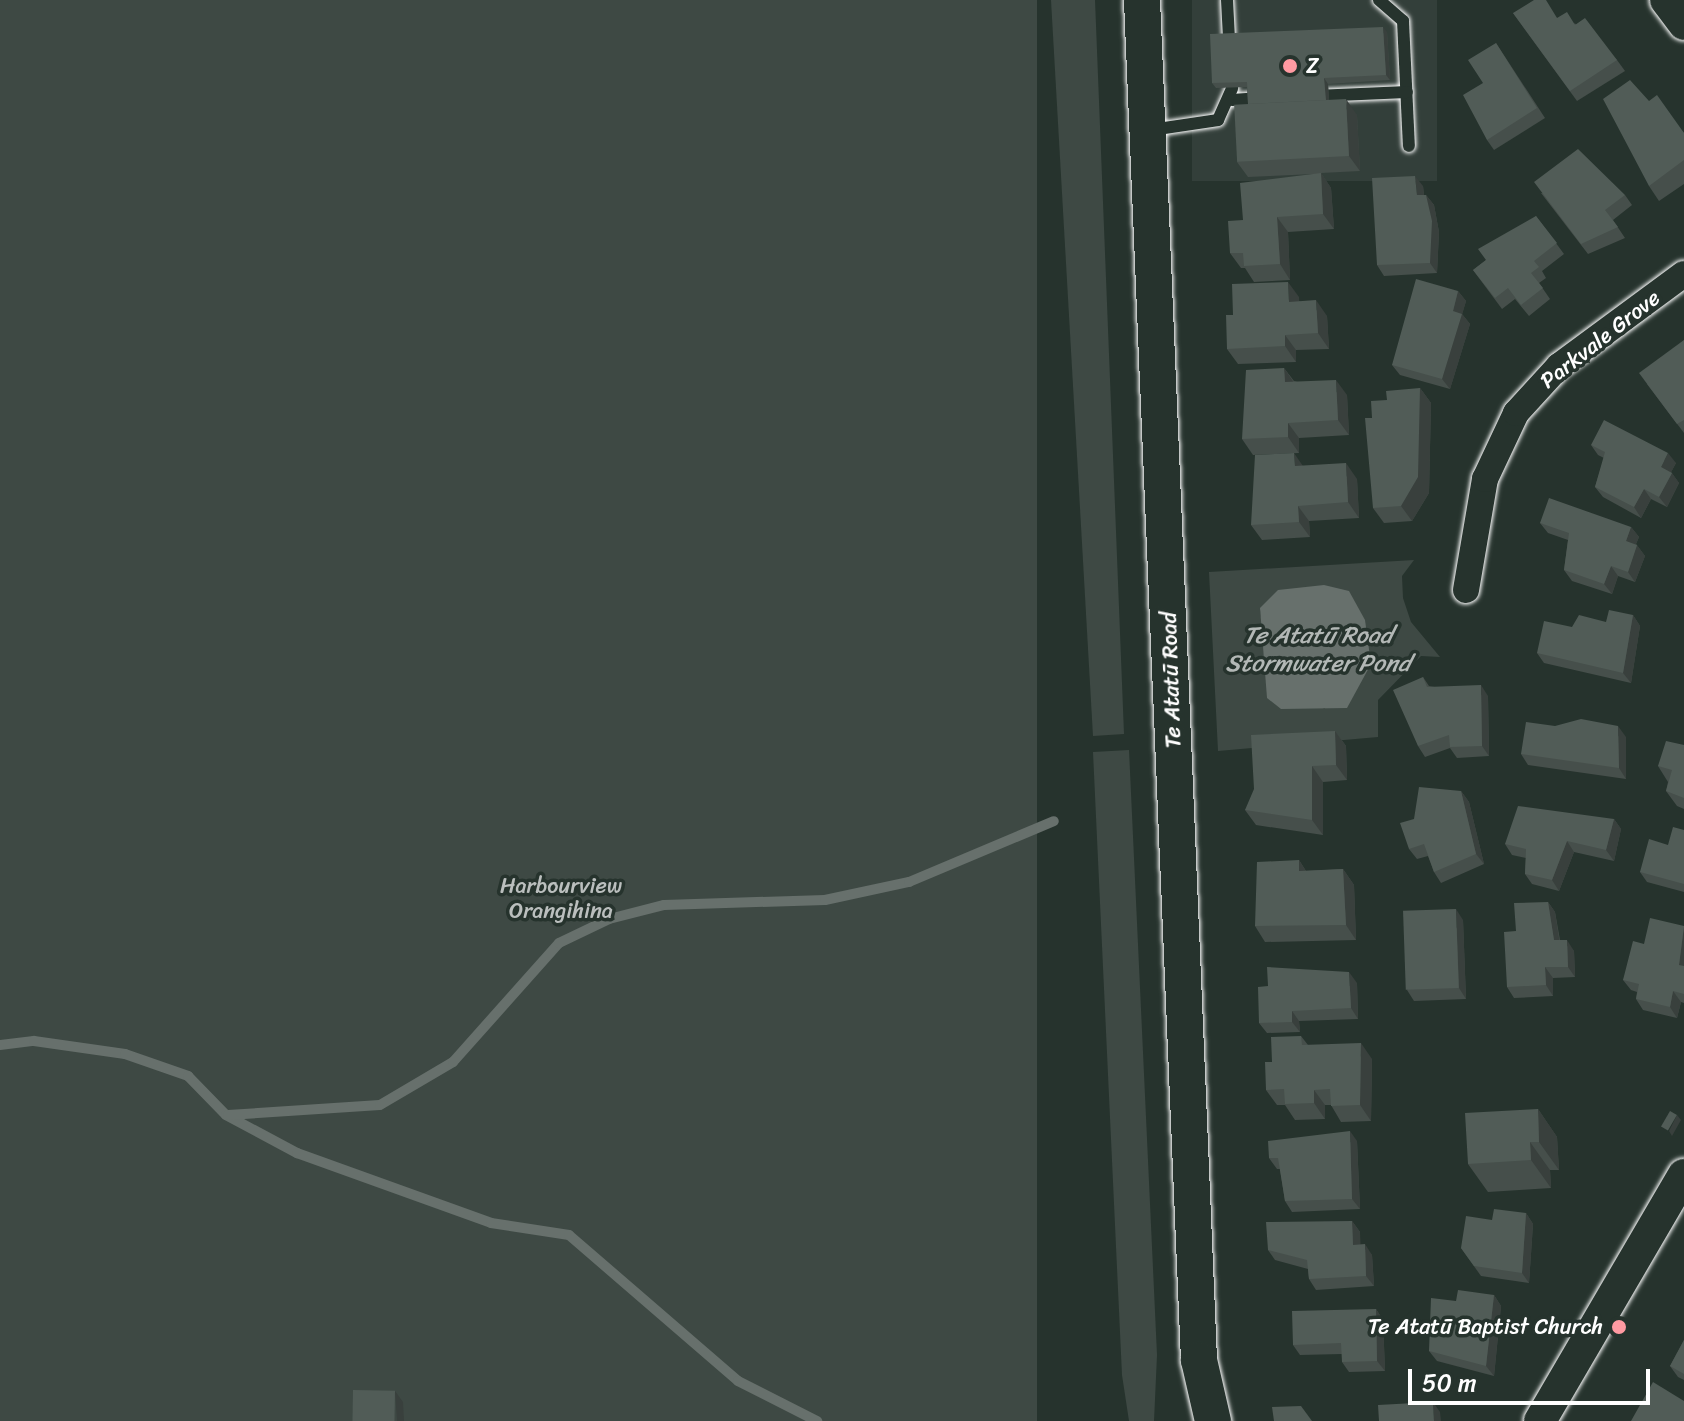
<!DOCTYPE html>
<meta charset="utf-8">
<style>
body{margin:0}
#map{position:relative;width:1684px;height:1421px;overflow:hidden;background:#26332d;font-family:Sriracha,sans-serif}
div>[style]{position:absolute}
.built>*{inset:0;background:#333f3a;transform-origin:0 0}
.green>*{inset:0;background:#3e4944;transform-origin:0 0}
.water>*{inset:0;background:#67706c}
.stream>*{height:10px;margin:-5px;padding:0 5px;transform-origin:5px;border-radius:5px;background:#67706c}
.roads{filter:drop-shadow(0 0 2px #fff) drop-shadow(0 0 2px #fff)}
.service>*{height:12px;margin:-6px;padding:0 6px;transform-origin:6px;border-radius:6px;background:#26332d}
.minor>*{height:26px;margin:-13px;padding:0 13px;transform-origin:13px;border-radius:13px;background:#26332d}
.tertiary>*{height:32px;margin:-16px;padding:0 16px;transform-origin:16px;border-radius:16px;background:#26332d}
.secondary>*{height:36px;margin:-18px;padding:0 18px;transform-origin:18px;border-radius:18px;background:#26332d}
.wall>*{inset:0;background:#464f4b}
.shaded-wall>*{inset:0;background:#39403d}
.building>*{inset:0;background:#515c57;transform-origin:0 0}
.dots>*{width:22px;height:22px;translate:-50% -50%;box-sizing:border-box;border:4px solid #26332d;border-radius:50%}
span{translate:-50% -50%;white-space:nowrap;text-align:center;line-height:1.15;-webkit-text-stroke:7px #26332d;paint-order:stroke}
.poi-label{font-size:22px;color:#fff}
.left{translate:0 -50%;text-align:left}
.right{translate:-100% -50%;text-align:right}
.street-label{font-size:22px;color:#fff}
.park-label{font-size:22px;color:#bbbfbe}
.water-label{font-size:24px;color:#b3b8b6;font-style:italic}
.scale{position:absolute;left:1408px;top:1369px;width:242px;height:36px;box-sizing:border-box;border:4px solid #fff;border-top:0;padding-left:10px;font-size:24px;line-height:28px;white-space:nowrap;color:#fff;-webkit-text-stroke:6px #26332d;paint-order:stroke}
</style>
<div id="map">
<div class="built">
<i style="left:1192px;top:0;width:245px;height:181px"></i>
</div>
<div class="green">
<i style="left:0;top:0;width:1037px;height:1421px"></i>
<i style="clip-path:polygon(1051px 0,1095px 0,1124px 734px,1093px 736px)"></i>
<i style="clip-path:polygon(evenodd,1414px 560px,1402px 576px,1403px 598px,1411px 622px,1440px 657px,1421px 656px,1378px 700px,1378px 737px,1218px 751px,1209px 572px,1414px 560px,1260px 609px,1325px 709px,1312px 703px,1263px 634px,1260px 609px)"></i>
<i style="clip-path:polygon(1129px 750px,1157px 1355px,1154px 1421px,1129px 1421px,1122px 1375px,1093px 752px)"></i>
</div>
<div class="water">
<i style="clip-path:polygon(1324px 585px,1349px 591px,1365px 620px,1371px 664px,1347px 708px,1281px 709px,1267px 698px,1260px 608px,1278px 590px)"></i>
</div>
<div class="stream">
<i style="left:0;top:1045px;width:34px;rotate:-7deg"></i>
<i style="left:34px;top:1041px;width:92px;rotate:8.1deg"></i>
<i style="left:125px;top:1054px;width:67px;rotate:19.2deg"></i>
<i style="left:188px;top:1076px;width:54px;rotate:45.7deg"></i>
<i style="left:226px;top:1115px;width:81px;rotate:28.2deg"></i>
<i style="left:297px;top:1153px;width:206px;rotate:19.8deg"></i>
<i style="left:491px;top:1223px;width:79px;rotate:8.7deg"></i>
<i style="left:569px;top:1235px;width:223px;rotate:40.8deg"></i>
<i style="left:738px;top:1381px;width:89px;rotate:26.9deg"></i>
<i style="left:228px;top:1115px;width:152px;rotate:-3.8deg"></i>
<i style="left:380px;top:1105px;width:85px;rotate:-30.5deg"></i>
<i style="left:453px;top:1062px;width:159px;rotate:-48.3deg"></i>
<i style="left:559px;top:943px;width:55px;rotate:-25.6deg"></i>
<i style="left:609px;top:919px;width:57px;rotate:-14.3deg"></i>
<i style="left:664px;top:905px;width:161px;rotate:-1.8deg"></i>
<i style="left:825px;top:900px;width:86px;rotate:-12.1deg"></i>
<i style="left:909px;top:882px;width:157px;rotate:-22.8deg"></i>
</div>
<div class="roads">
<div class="service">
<i style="left:1227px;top:0;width:39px;rotate:87deg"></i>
<i style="left:1379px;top:0;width:32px;rotate:41deg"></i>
<i style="left:1403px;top:21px;width:125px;rotate:87.3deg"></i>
<i style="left:1315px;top:96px;width:92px;rotate:-2.5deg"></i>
<i style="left:1232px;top:100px;width:29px;rotate:-4deg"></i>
<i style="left:1151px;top:130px;width:68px;rotate:-8.5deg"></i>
<i style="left:1218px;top:120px;width:35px;rotate:-66deg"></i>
</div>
<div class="minor">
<i style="left:1466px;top:590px;width:113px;rotate:-80.3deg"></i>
<i style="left:1485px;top:479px;width:73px;rotate:-64.8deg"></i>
<i style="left:1516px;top:413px;width:64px;rotate:-47.5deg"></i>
<i style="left:1559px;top:366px;width:155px;rotate:-36.4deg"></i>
</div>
<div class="tertiary">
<i style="left:1666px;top:0;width:30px;rotate:53deg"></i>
<i style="left:1540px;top:1421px;width:285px;rotate:-59.7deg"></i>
</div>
<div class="secondary">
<i style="left:1142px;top:0;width:1361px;rotate:87.6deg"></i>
<i style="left:1199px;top:1360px;width:63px;rotate:77.1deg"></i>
</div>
</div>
<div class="wall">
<i style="clip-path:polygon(1513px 13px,1558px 18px,1576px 24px,1617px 60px,1625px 71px,1577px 101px)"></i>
<i style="clip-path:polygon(1387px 32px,1390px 80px,1328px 84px,1329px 100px,1357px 115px,1360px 171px,1321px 173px,1331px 188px,1334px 229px,1288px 232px,1290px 280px,1254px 282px,1245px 268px,1241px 268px,1230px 253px,1243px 220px,1314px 174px,1248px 177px,1237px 162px,1248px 104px,1247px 87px,1216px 88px,1212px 83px)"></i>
<i style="clip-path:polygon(1496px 43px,1545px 118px,1494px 150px,1487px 140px,1483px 83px)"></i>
<i style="clip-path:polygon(1649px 101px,1684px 133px,1684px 184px,1659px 201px,1649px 186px)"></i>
<i style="clip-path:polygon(1423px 186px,1424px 195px,1426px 195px,1434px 205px,1439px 232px,1437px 273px,1384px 276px,1377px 265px)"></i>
<i style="clip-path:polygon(1541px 193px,1625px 195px,1632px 205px,1613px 220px,1625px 238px,1588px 254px)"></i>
<i style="clip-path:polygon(1536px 216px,1564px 254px,1542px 271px,1546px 278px,1539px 283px,1550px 299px,1529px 316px,1515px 299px,1502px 309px,1473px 270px,1486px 260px)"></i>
<i style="clip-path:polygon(1458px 291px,1466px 301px,1462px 314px,1470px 324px,1450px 389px,1400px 375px,1392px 365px)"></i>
<i style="clip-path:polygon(1299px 297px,1299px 301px,1327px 316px,1329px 349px,1296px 350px,1296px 362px,1238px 364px,1227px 349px,1233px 315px)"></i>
<i style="clip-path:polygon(1684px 340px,1684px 433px,1647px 384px)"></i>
<i style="clip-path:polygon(1284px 368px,1294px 381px,1347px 395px,1349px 435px,1299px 438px,1299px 453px,1253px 455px,1242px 439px)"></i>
<i style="clip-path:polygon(1420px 388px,1431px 403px,1429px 493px,1412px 521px,1384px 523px,1373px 508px,1372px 418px,1387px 400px)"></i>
<i style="clip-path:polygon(1591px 445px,1676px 463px,1671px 472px,1679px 483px,1667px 507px,1651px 499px,1641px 518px,1603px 497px,1595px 487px,1604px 458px,1598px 455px)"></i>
<i style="clip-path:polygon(1302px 466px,1357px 479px,1359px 518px,1309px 521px,1310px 537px,1262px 540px,1251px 525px)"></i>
<i style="clip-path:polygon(1540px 523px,1631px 527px,1639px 537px,1636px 544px,1645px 556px,1635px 582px,1618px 576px,1612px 594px,1572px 581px,1564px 570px,1568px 540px,1548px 533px)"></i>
<i style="clip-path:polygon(1633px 615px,1640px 626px,1631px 683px,1544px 663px,1537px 653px,1572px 627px,1606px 622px)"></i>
<i style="clip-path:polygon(1423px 677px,1429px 686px,1488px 696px,1489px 756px,1457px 758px,1450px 748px,1425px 757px,1418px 746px)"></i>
<i style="clip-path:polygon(1555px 726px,1626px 737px,1626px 779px,1528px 765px,1521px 754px)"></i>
<i style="clip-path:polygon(1335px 731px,1346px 746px,1347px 780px,1323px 782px,1323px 835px,1256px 825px,1245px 810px)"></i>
<i style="clip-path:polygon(1684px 745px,1684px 809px,1677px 806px,1666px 791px,1668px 782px,1658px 766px)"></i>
<i style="clip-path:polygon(1461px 791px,1469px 802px,1484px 864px,1441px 883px,1434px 872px,1428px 856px,1417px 859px,1409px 849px,1414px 819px)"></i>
<i style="clip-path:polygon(1614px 819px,1621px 829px,1614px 861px,1574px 852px,1559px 891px,1532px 884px,1525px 874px,1526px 858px,1512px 855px,1505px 844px)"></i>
<i style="clip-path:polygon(1684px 830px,1684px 892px,1647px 882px,1640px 872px)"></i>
<i style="clip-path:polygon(1299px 860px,1306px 871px,1343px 869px,1354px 885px,1356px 940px,1265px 942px,1255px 926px)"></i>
<i style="clip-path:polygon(1548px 902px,1555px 912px,1560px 940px,1574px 951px,1575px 977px,1553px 978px,1553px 996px,1514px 998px,1507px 987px,1516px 931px)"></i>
<i style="clip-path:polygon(1463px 920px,1466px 999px,1414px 1001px,1407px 990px)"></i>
<i style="clip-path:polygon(1684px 926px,1684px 1003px,1681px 1002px,1677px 1018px,1643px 1010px,1636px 999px,1637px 992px,1631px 990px,1623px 980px,1644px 944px)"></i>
<i style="clip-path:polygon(1357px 983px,1358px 1019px,1299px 1021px,1300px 1032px,1267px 1033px,1259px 1023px)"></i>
<i style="clip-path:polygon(1301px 1036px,1308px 1045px,1372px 1059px,1371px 1121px,1341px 1122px,1331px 1105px,1325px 1105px,1325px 1119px,1295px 1120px,1285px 1105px,1277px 1105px,1266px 1090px,1272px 1062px)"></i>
<i style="clip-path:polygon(1538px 1109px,1557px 1137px,1559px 1170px,1550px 1170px,1551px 1188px,1488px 1192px,1468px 1164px)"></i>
<i style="clip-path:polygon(1357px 1141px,1360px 1209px,1292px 1212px,1285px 1201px,1280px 1169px,1277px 1169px,1269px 1158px)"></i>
<i style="clip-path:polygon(1526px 1213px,1533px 1224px,1529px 1283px,1481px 1276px,1461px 1248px,1492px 1220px)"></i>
<i style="clip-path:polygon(1352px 1221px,1360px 1232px,1360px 1245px,1372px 1255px,1374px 1286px,1316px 1290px,1309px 1279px,1308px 1269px,1275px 1260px,1268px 1250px)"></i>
<i style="clip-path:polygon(1494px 1295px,1501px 1306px,1494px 1376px,1437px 1361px,1429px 1351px,1456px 1301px)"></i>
<i style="clip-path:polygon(1376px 1309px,1383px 1320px,1385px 1371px,1349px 1372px,1342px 1362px,1342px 1354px,1300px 1355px,1293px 1345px)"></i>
<i style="clip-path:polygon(1684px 1340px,1684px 1380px,1678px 1377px,1670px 1366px)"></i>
</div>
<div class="shaded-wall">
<i style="clip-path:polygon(1383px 27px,1387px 32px,1390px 80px,1386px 75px)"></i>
<i style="clip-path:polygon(1324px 78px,1328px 84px,1330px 116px,1326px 111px)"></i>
<i style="clip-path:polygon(1346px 99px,1357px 115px,1360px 171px,1349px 156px)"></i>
<i style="clip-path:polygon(1321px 173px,1331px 188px,1334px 229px,1323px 214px)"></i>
<i style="clip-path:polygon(1415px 176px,1423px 186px,1425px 206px,1417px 195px)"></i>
<i style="clip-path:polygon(1426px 195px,1434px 205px,1439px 232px,1437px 273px,1430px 263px)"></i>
<i style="clip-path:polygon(1277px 217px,1288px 232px,1290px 280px,1280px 264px)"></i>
<i style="clip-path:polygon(1288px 282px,1299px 297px,1300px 317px,1289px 302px)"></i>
<i style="clip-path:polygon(1458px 291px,1466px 301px,1462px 315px,1462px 314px,1470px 324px,1450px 389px,1442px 379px,1453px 311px)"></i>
<i style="clip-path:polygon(1316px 300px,1327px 316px,1329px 349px,1318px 333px)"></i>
<i style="clip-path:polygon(1285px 335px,1296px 350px,1296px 362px,1285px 346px)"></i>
<i style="clip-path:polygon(1284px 368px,1295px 384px,1285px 382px)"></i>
<i style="clip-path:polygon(1336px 380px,1347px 395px,1349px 435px,1338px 420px)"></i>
<i style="clip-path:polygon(1420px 388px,1431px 403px,1429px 493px,1412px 521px,1401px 506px)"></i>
<i style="clip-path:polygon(1288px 423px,1299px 438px,1299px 453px,1288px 437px)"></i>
<i style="clip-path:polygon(1294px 453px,1305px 469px,1295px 466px)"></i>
<i style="clip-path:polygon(1668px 453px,1676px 463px,1668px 478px,1661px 467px)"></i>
<i style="clip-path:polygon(1346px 463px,1357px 479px,1359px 518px,1348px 502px)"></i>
<i style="clip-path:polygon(1672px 473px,1679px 483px,1667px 507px,1659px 497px)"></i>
<i style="clip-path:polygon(1644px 489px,1651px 499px,1641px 518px,1634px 507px)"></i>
<i style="clip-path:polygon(1298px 506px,1309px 521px,1310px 537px,1299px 522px)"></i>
<i style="clip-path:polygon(1631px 527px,1639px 537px,1633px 551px,1626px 541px)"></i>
<i style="clip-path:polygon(1637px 545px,1645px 556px,1635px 582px,1628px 572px)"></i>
<i style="clip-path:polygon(1611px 566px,1618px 576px,1612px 594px,1604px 584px)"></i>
<i style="clip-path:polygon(1633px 615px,1640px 626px,1631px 683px,1623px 673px)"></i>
<i style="clip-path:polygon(1481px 685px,1488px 696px,1489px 756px,1482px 746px)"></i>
<i style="clip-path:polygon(1618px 726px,1626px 737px,1626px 779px,1619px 768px)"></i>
<i style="clip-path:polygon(1335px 731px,1346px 746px,1347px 780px,1336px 765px)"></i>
<i style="clip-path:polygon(1312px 766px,1323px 782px,1323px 835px,1312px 820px)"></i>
<i style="clip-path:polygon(1461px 791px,1469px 802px,1484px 864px,1476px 854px)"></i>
<i style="clip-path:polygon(1614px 819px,1621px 829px,1614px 861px,1606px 850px)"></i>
<i style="clip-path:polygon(1567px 841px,1574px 852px,1559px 891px,1552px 880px)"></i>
<i style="clip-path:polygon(1299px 860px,1309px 876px,1299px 871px)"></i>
<i style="clip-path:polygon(1343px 869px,1354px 885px,1356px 940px,1346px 925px)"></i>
<i style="clip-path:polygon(1548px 902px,1555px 912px,1561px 951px,1554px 940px)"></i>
<i style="clip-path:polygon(1456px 909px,1463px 920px,1466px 999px,1459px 988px)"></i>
<i style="clip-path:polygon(1684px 927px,1684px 973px,1679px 965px)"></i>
<i style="clip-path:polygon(1567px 940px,1574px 951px,1575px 977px,1568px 967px)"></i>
<i style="clip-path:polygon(1545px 967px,1553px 978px,1553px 996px,1546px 985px)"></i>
<i style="clip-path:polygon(1349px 972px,1357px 983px,1358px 1019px,1351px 1008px)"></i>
<i style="clip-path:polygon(1673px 991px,1681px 1002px,1677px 1018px,1670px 1007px)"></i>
<i style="clip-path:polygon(1292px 1011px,1299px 1021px,1300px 1032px,1292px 1022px)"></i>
<i style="clip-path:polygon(1361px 1043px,1372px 1059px,1371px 1121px,1360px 1105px)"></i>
<i style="clip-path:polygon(1314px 1090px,1325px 1105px,1325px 1119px,1314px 1103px)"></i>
<i style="clip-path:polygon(1538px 1109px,1557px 1137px,1559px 1170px,1539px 1142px)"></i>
<i style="clip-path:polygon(1677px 1115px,1681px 1120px,1672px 1136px,1669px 1131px)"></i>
<i style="clip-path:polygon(1350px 1131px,1357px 1141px,1360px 1209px,1352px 1199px)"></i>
<i style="clip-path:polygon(1530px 1142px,1550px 1170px,1551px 1188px,1531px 1160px)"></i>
<i style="clip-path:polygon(1526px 1213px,1533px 1224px,1529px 1283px,1522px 1273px)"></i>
<i style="clip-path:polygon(1352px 1221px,1360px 1232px,1361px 1256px,1353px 1245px)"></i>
<i style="clip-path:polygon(1365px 1244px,1372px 1255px,1374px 1286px,1366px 1276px)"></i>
<i style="clip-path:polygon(1494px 1295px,1501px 1306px,1494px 1376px,1486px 1366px)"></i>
<i style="clip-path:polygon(1376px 1309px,1383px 1320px,1385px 1371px,1377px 1361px)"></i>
<i style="clip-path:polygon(395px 1391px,403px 1402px,404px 1421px,397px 1421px)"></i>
<i style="clip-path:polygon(1433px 1402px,1440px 1412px,1441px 1421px,1434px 1421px)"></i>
</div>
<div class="building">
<i style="clip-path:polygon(1534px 0,1546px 0,1557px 18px,1567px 12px,1575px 25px,1585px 18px,1617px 60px,1570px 91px,1513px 13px)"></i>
<i style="clip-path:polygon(1383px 27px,1386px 75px,1324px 78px,1326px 100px,1248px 104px,1247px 82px,1212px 83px,1210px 34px)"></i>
<i style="clip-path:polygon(1496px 43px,1537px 108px,1487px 140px,1463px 95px,1483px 83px,1468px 60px)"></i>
<i style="clip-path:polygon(1630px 80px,1649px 101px,1657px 95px,1684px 133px,1684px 160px,1649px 186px,1603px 99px)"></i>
<i style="left:1346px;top:99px;width:57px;height:112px;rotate:87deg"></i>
<i style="clip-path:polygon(1578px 149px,1625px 195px,1605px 210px,1618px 227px,1581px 244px,1534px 182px)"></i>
<i style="clip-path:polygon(1321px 173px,1323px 214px,1277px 217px,1280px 264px,1244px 266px,1243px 253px,1230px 253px,1228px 221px,1243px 220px,1240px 183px)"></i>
<i style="clip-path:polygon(1415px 176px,1417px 195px,1426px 195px,1432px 221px,1430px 263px,1377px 265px,1372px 178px)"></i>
<i style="clip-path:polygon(1536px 216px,1557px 243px,1534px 261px,1539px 267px,1531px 273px,1543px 288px,1521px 305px,1508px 288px,1495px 298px,1473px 270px,1486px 260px,1478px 249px)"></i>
<i style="clip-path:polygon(1416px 279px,1458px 291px,1453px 311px,1462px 314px,1442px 379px,1392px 365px)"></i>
<i style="clip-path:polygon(1288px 282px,1289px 302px,1316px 300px,1318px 333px,1285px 335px,1285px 346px,1227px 349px,1226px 315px,1233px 315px,1232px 284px)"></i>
<i style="clip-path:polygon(1684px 340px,1684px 420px,1677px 424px,1639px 373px)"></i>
<i style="clip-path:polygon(1284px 368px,1285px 382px,1336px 380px,1338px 420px,1288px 423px,1288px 437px,1242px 439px,1246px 370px)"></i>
<i style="clip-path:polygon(1420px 388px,1418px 477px,1401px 506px,1373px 508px,1365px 418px,1372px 418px,1371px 401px,1387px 400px,1386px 391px)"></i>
<i style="clip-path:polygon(1604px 420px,1668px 453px,1661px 467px,1672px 473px,1659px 497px,1644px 489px,1634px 507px,1595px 487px,1605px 452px,1591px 445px)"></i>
<i style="clip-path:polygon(1294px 453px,1295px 466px,1346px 463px,1348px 502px,1298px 506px,1299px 522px,1251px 525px,1255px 455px)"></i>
<i style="clip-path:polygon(1549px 498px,1631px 527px,1626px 541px,1637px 545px,1628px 572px,1611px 566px,1604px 584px,1564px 570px,1569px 533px,1540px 523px)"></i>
<i style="clip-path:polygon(1609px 610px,1633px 615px,1623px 673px,1537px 653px,1544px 621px,1572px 627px,1579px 615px,1606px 622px)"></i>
<i style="clip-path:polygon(1423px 677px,1427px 687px,1481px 685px,1482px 746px,1450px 747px,1449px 735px,1418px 746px,1393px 690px)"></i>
<i style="clip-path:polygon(1581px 719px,1618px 726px,1619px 768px,1521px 754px,1526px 722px,1555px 726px)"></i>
<i style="clip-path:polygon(1335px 731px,1336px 765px,1312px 766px,1312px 820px,1245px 810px,1254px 789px,1251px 735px)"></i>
<i style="clip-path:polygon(1666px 741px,1684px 745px,1684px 798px,1666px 791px,1672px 770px,1658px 766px)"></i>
<i style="clip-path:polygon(1419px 787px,1461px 791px,1476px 854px,1434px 872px,1424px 844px,1409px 849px,1400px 823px,1414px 819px)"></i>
<i style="clip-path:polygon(1518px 806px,1614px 819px,1606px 850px,1567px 841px,1552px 880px,1525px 874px,1526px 849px,1505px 844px)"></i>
<i style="clip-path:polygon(1673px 827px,1684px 830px,1684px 884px,1640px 872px,1649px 839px,1668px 845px)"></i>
<i style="clip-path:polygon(1299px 860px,1299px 871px,1343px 869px,1346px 925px,1255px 926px,1257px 862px)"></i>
<i style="clip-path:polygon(1548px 902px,1554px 940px,1567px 940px,1568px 967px,1545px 967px,1546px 985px,1507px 987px,1504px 932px,1516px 931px,1514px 903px)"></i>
<i style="left:1456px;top:909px;width:79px;height:53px;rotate:88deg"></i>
<i style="clip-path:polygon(1650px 918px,1684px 926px,1679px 965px,1684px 966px,1684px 994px,1673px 991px,1670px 1007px,1636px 999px,1639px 984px,1623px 980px,1633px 941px,1644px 944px)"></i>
<i style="clip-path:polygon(1267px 967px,1349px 972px,1351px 1008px,1292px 1011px,1292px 1022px,1259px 1023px,1258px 987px,1268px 986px)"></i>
<i style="clip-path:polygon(1301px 1036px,1302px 1045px,1361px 1043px,1360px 1105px,1331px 1106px,1330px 1089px,1314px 1090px,1314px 1103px,1285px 1104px,1284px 1089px,1266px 1090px,1265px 1062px,1272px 1062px,1271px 1037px)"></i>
<i style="clip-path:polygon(1538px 1109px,1539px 1142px,1530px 1142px,1531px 1160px,1468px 1164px,1465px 1113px)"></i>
<i style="left:1670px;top:1111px;width:8px;height:18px;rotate:30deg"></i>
<i style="clip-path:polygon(1350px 1131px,1352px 1199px,1285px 1201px,1278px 1158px,1269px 1158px,1268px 1141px)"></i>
<i style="clip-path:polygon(1494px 1209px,1526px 1213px,1522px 1273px,1474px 1266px,1461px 1248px,1466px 1216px,1492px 1220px)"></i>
<i style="clip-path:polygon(1352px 1221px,1353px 1245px,1365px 1244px,1366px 1276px,1309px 1279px,1307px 1260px,1268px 1250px,1266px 1222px)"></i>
<i style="clip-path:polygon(1458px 1290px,1494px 1295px,1486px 1366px,1429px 1351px,1431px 1298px,1456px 1301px)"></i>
<i style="clip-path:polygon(1376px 1309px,1377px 1361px,1342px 1362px,1341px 1343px,1293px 1345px,1292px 1311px)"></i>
<i style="clip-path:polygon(1684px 1340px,1684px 1374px,1670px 1366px)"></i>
<i style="clip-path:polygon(1653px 1382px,1684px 1401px,1684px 1421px,1631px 1421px)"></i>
<i style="left:353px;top:1390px;width:42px;height:31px;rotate:1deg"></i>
<i style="clip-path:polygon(1433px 1402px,1434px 1421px,1379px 1421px,1378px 1405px)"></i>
<i style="clip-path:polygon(1301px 1406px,1312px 1421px,1274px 1421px,1272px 1407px)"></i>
</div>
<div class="dots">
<i style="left:1290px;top:66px;background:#ff9aa2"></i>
<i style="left:1619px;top:1327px;background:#ff9aa2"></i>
</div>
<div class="poi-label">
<span class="left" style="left:1306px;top:66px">Z</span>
<span class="right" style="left:1603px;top:1327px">Te Atatū Baptist Church</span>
</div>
<div class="street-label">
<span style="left:1600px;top:339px;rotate:-38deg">Parkvale Grove</span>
<span style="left:1171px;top:680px;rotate:-92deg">Te Atatū Road</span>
</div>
<div class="park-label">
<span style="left:561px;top:898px">Harbourview<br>Orangihina</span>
</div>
<div class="water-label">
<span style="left:1318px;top:650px">Te Atatū Road<br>Stormwater Pond</span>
</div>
<div class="scale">50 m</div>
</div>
